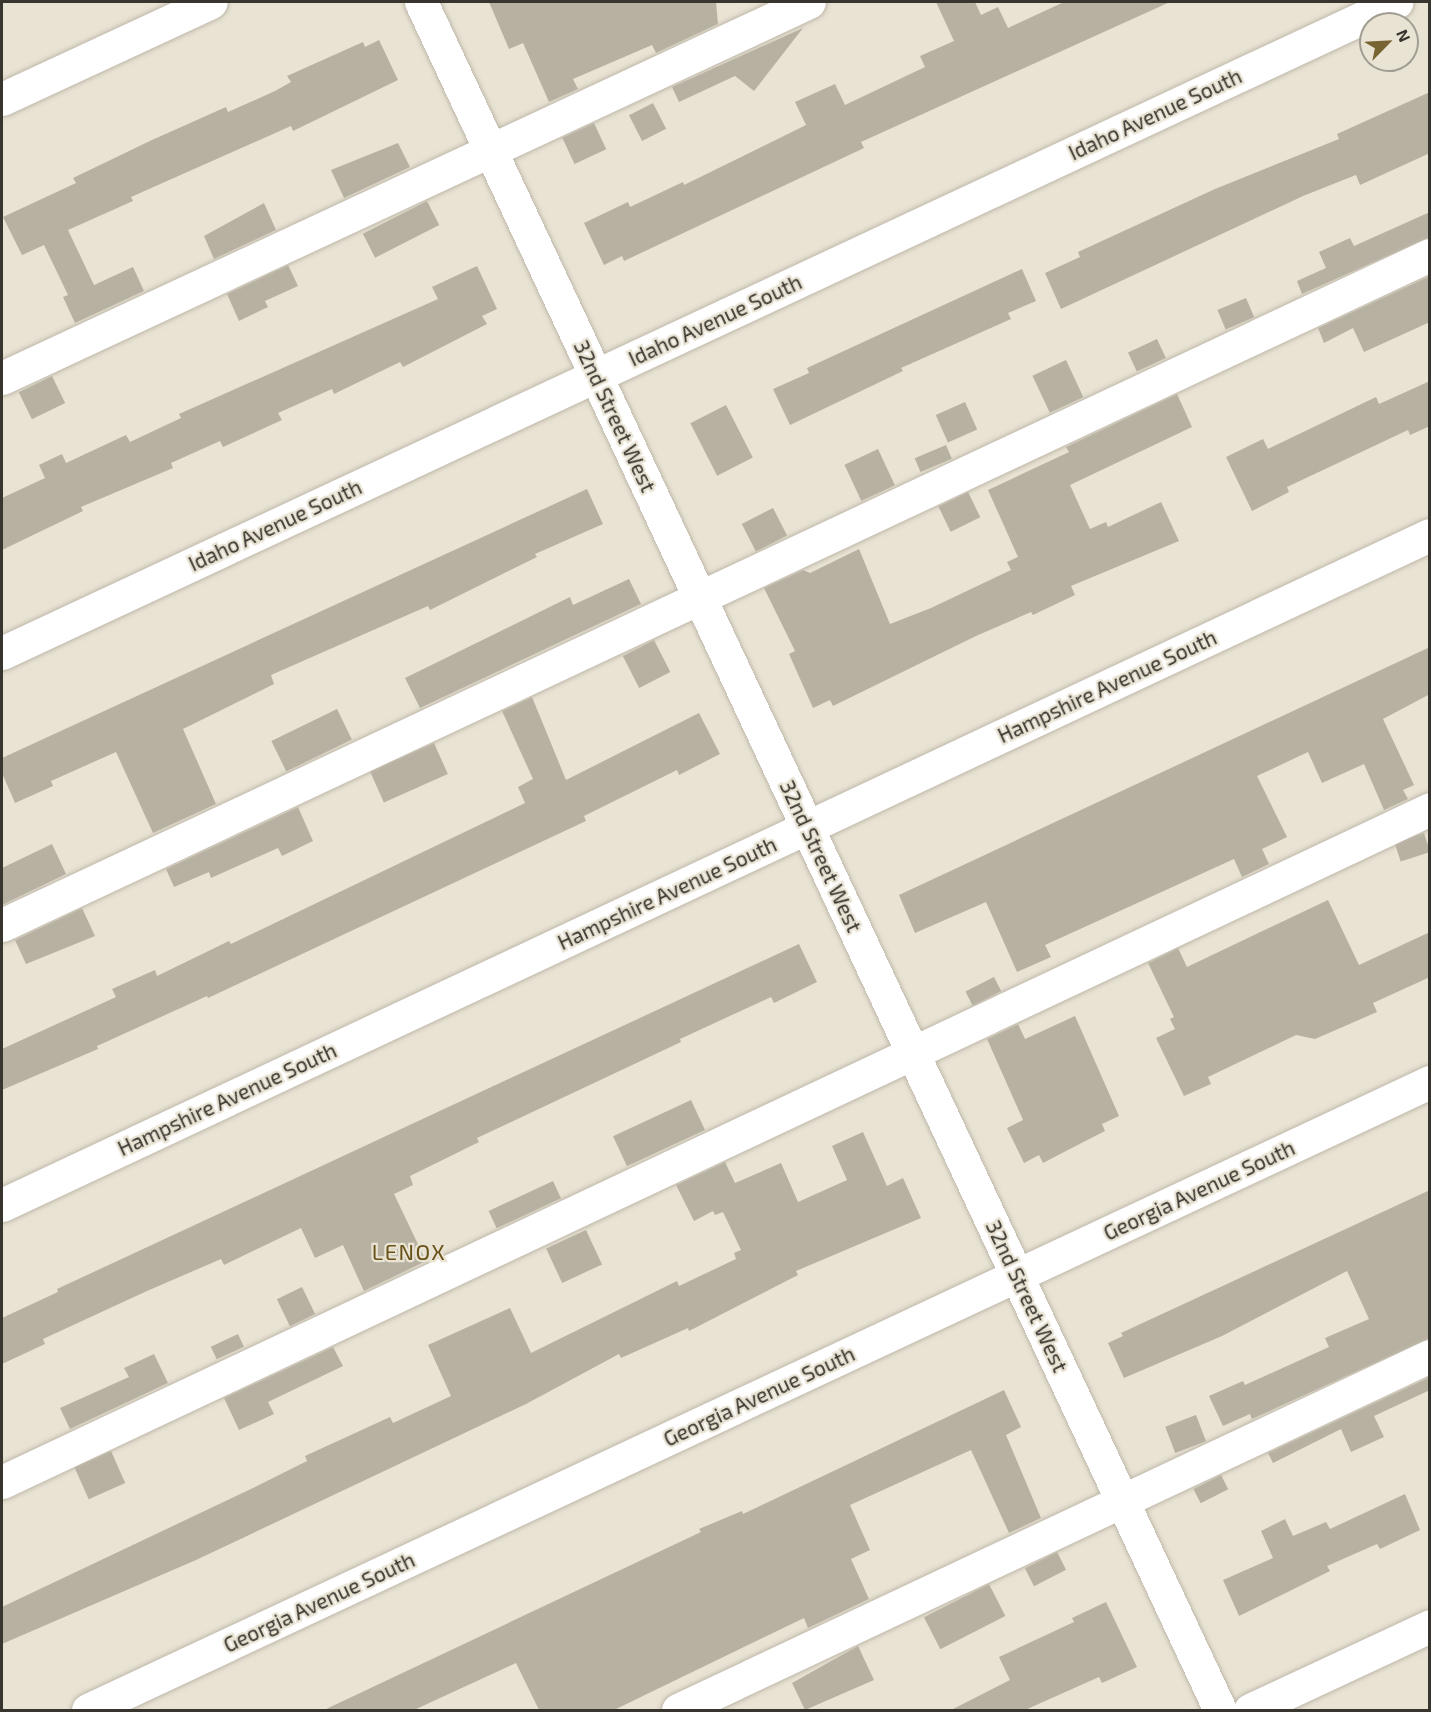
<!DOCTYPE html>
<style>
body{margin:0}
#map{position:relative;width:1431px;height:1712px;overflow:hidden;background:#e9e3d4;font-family:"Exo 2",sans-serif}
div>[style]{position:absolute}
.building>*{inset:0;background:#b7b1a2;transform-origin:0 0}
.roads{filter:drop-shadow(0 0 2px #bfb8aa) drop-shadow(0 0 2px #bfb8aa)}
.minor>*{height:33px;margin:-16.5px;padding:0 16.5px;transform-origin:16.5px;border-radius:16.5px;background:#fff}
span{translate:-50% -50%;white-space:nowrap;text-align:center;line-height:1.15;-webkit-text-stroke:4.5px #e9e3d4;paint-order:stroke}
.street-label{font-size:21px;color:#38352f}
.neighbourhood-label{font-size:22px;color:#695218;letter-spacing:1.5px}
.frame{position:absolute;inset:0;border:3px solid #38352f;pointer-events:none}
.north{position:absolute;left:1359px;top:12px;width:60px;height:60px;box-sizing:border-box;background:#e9e3d4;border:2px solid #a29d92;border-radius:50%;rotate:66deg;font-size:16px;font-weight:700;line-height:24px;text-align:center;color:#38352f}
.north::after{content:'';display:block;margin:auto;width:21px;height:27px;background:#786333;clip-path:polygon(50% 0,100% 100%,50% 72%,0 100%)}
</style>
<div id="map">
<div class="building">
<i style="clip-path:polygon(489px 2px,716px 2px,718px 24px,656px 53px,652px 45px,573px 79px,578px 89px,549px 102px,523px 43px,509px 49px)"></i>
<i style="clip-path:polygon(936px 2px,975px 2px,981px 15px,998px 7px,1008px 28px,1064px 2px,1170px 2px,861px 142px,864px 148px,624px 261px,622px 256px,604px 265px,584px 223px,628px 202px,630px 207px,683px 182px,684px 185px,806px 125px,795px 102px,835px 84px,845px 105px,925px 67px,920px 56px,954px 41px)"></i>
<i style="clip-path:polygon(803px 28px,754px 91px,735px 76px,679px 102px,672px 87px)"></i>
<i style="clip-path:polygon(379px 40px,398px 80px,293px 131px,291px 126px,131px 197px,133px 201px,68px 230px,94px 285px,133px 267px,144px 291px,75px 323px,63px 297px,68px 295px,44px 245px,22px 255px,3px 217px,76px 183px,73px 178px,152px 140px,226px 107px,228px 112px,275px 91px,291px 82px,287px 76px,363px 42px,365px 47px)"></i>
<i style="clip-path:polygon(1430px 92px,1430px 153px,1360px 185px,1356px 175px,1303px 196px,1061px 309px,1045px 273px,1080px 257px,1078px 252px,1215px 189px,1339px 139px,1337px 134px)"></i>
<i style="left:653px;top:103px;width:29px;height:27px;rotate:63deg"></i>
<i style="left:594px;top:123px;width:29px;height:35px;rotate:65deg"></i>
<i style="clip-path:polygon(398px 143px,410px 167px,344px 198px,331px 170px)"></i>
<i style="left:427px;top:201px;width:27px;height:72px;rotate:63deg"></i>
<i style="clip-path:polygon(264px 203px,276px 230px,214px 259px,204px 236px)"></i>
<i style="clip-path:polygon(1430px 212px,1430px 237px,1302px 294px,1297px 281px,1326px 268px,1319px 252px,1350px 238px,1354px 246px)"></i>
<i style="clip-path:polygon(288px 265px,298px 286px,265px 301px,268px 307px,239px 321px,227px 294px)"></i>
<i style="clip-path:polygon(477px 266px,497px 309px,482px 316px,487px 324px,403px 367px,400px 362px,334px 394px,332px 389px,278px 413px,282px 420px,223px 447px,220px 441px,171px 463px,173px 468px,81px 507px,83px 511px,2px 550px,2px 498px,45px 478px,39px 465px,62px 454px,66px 463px,126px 435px,130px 442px,181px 418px,179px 414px,438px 299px,432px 287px)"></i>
<i style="clip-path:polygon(1022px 269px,1036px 301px,1008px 313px,1011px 319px,901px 368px,903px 371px,790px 425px,773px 389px,809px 373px,807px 368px)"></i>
<i style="clip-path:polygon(1430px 276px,1430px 322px,1364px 352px,1353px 328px,1324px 343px,1318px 328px)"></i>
<i style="left:1246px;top:298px;width:21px;height:31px;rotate:67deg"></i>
<i style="left:1157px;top:339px;width:21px;height:32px;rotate:65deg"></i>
<i style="left:1066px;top:360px;width:41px;height:37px;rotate:65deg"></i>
<i style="left:52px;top:376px;width:30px;height:37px;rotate:64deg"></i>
<i style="clip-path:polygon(1430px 381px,1430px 426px,1410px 435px,1408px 430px,1287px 487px,1289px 492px,1252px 511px,1226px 457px,1263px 439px,1268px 449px,1376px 397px,1379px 404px)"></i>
<i style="clip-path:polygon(1177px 394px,1192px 427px,1070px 485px,1090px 529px,1106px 522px,1108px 527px,1161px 502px,1179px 541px,1071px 586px,1075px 595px,1033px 615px,1031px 612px,976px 636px,833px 706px,830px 700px,813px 708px,789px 654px,795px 651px,764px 588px,803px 570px,810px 573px,859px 549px,890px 624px,931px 608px,1011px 570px,1007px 562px,1018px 557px,988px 490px,1069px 452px,1066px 447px)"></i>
<i style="left:965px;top:402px;width:30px;height:32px;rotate:66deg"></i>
<i style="left:726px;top:405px;width:59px;height:40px;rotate:63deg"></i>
<i style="left:946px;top:445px;width:15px;height:34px;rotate:67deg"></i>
<i style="left:878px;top:449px;width:40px;height:37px;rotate:65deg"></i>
<i style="clip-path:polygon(587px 489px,603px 524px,535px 554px,537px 557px,430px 610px,428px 606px,271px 675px,274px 684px,183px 729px,216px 804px,153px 833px,116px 752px,51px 781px,53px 786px,15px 803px,2px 773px,2px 758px)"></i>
<i style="left:968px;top:492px;width:28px;height:33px;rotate:64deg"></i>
<i style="left:773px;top:508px;width:31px;height:35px;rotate:63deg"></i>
<i style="clip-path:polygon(629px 579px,641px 604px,420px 708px,405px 678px,570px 597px,573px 605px)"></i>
<i style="left:654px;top:640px;width:36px;height:35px;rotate:63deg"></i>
<i style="clip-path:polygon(1430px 647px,1430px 694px,1383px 719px,1414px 785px,1403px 790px,1408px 799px,1384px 810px,1364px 764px,1322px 783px,1308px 752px,1257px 776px,1287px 837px,1262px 849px,1269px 864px,1242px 877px,1234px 859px,1045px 945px,1051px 957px,1017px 972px,986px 902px,915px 933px,899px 895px)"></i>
<i style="clip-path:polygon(532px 697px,566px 780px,699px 713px,720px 754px,679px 775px,677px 770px,584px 816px,586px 821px,208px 998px,207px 996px,97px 1046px,98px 1049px,2px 1090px,2px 1049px,116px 997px,112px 989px,155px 970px,157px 976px,229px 941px,231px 944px,525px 803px,518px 787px,533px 779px,502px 711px)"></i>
<i style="left:337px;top:709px;width:34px;height:73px;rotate:64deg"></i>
<i style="left:434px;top:743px;width:34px;height:70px;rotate:66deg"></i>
<i style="clip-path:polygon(298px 807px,313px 841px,282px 856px,278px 848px,211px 878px,209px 872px,174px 887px,166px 869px)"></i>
<i style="left:1424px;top:833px;width:20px;height:31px;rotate:72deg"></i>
<i style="clip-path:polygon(52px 844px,66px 874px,2px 905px,2px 868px)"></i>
<i style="clip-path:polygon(1328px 900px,1359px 965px,1430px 932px,1430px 977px,1373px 1003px,1377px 1012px,1315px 1039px,1296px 1035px,1208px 1077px,1211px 1084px,1184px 1096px,1156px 1038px,1175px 1029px,1170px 1019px,1174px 1017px,1148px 963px,1178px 948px,1187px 967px)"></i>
<i style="clip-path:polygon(82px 908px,95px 936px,26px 964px,15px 940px)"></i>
<i style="clip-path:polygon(799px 944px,817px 982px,774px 1003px,771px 997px,680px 1039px,681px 1042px,477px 1138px,479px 1142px,410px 1176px,413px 1185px,394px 1194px,426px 1261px,364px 1291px,343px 1245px,315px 1258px,301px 1228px,224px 1265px,221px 1259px,147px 1291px,43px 1339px,45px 1344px,2px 1364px,2px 1318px,58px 1292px,57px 1289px)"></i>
<i style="left:994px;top:977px;width:16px;height:32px;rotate:63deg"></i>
<i style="clip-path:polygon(1075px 1016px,1119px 1116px,1102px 1124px,1105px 1131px,1066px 1151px,1043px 1163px,1039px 1155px,1024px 1163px,1007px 1128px,1023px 1120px,987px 1039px,1018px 1024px,1025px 1039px)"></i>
<i style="left:691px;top:1100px;width:33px;height:86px;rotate:65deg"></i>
<i style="clip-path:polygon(863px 1132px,887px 1186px,903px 1178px,921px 1218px,796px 1271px,798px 1275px,689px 1331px,688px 1328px,621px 1358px,619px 1354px,526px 1404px,196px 1560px,2px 1644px,2px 1607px,253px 1488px,307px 1461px,305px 1456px,390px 1417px,393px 1423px,451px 1396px,428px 1345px,510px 1308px,531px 1353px,677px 1281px,679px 1286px,736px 1259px,734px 1253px,741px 1250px,723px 1212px,715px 1215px,713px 1211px,694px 1221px,676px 1185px,725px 1162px,735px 1183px,781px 1163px,798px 1202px,847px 1180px,832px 1146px)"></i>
<i style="left:553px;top:1181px;width:19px;height:71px;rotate:65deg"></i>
<i style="clip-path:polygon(1430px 1190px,1430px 1338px,1252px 1419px,1250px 1414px,1223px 1426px,1209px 1396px,1243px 1381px,1245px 1385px,1329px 1347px,1325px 1338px,1369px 1319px,1347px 1271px,1222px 1336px,1124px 1378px,1108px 1343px,1123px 1336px,1121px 1333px)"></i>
<i style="left:586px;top:1230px;width:38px;height:44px;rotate:65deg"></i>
<i style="left:302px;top:1287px;width:30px;height:28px;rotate:64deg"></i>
<i style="left:238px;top:1334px;width:14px;height:30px;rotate:65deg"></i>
<i style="clip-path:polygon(333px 1347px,343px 1366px,268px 1402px,274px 1414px,239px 1430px,224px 1398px)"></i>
<i style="clip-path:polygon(154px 1354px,168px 1383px,70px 1429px,60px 1408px,129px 1377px,124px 1368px)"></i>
<i style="clip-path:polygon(1430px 1377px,1430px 1390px,1374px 1416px,1384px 1437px,1351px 1452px,1341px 1429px,1273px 1463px,1268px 1453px)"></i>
<i style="clip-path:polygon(1004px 1390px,1021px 1427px,1006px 1435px,1041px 1518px,1009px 1533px,971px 1450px,850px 1505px,870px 1550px,851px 1559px,869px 1599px,808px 1628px,804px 1618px,614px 1710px,539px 1710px,516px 1663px,414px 1710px,324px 1710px,701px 1532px,699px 1529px,742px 1511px,743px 1514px)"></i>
<i style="left:1196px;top:1415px;width:28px;height:33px;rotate:69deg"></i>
<i style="left:111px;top:1451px;width:35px;height:40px;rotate:66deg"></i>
<i style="left:1221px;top:1475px;width:16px;height:31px;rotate:63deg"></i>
<i style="clip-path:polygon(1405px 1494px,1420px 1530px,1380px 1549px,1377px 1544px,1327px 1566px,1330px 1571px,1239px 1616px,1223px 1580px,1273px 1558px,1261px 1531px,1285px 1519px,1293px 1536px,1326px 1522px,1330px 1529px)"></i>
<i style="left:1057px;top:1552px;width:20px;height:36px;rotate:63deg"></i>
<i style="left:989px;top:1584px;width:36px;height:73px;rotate:63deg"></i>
<i style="clip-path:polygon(1106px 1602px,1137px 1667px,1102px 1683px,1099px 1677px,1025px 1710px,951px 1710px,1010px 1680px,999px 1657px,1074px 1622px,1072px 1618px)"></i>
<i style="clip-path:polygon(858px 1646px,874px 1680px,805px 1710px,792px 1683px)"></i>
</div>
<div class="roads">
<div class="minor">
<i style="left:421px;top:2px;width:1886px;rotate:64.93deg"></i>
<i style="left:2px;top:99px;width:230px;rotate:-24.9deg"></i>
<i style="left:2px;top:378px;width:890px;rotate:-24.98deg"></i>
<i style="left:2px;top:653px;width:1539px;rotate:-25.03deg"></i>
<i style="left:2px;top:925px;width:1577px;rotate:-25.14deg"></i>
<i style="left:2px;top:1205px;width:1577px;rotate:-25.14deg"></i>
<i style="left:2px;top:1482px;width:1579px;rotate:-25.23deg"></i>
<i style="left:88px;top:1710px;width:1482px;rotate:-25.08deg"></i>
<i style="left:678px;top:1710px;width:831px;rotate:-25.21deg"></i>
<i style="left:1250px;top:1710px;width:199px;rotate:-25deg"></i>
</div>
</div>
<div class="street-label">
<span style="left:1155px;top:114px;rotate:-25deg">Idaho Avenue South</span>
<span style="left:715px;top:320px;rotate:-25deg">Idaho Avenue South</span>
<span style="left:615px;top:416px;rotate:65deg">32nd Street West</span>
<span style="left:275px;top:525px;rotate:-25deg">Idaho Avenue South</span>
<span style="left:1107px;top:686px;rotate:-25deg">Hampshire Avenue South</span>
<span style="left:821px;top:856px;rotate:65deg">32nd Street West</span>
<span style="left:667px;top:893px;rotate:-25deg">Hampshire Avenue South</span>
<span style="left:227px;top:1099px;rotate:-25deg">Hampshire Avenue South</span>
<span style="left:1199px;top:1190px;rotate:-25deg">Georgia Avenue South</span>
<span style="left:1027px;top:1296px;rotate:65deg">32nd Street West</span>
<span style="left:759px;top:1396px;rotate:-25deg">Georgia Avenue South</span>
<span style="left:319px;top:1602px;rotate:-25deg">Georgia Avenue South</span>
</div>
<div class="neighbourhood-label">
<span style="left:409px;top:1252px">LENOX</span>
</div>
<div class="frame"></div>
<div class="north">N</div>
</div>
